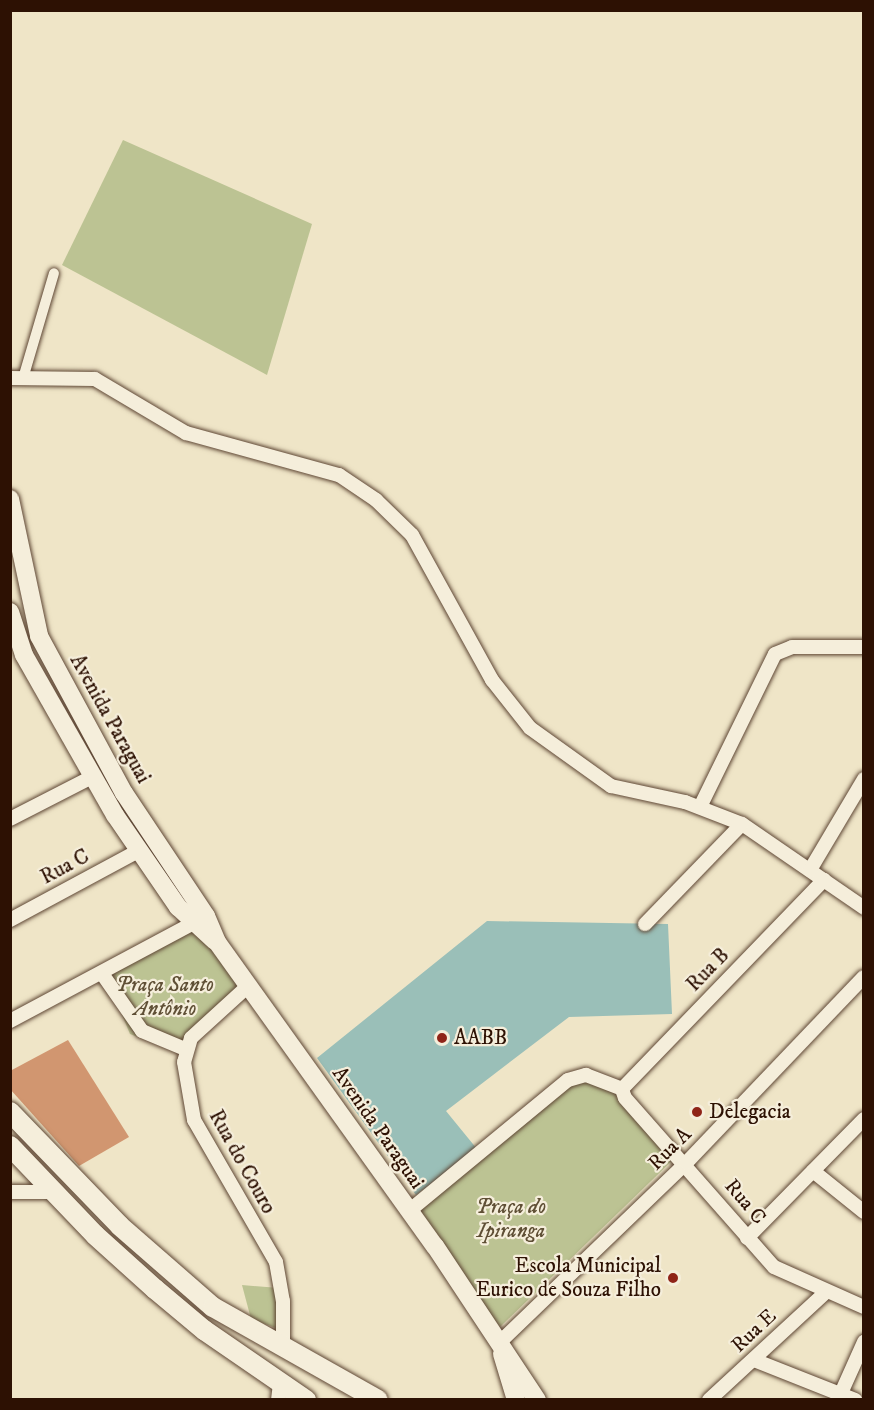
<!DOCTYPE html>
<meta charset="utf-8">
<style>
body{margin:0}
#map{position:relative;width:874px;height:1410px;overflow:hidden;background:#efe5c7;font-family:"IM FELL DW Pica",serif}
div>[style]{position:absolute}
.green>*{inset:0;background:#bcc393}
.water>*{inset:0;background:#9abfb8}
.building>*{inset:0;background:#d19670}
.roads{filter:drop-shadow(0 0 2px #5e4634) drop-shadow(0 0 2px #5e4634)}
.pedestrian>*{height:10px;margin:-5px;padding:0 5px;transform-origin:5px;border-radius:5px;background:#f5eedb}
.minor>*{height:14px;margin:-7px;padding:0 7px;transform-origin:7px;border-radius:7px;background:#f5eedb}
.tertiary>*{height:18px;margin:-9px;padding:0 9px;transform-origin:9px;border-radius:9px;background:#f5eedb}
.secondary>*{height:20px;margin:-10px;padding:0 10px;transform-origin:10px;border-radius:10px;background:#f5eedb}
.dots>*{width:16px;height:16px;translate:-50% -50%;box-sizing:border-box;border:3px solid #f5eedb;border-radius:50%}
span{translate:-50% -50%;white-space:nowrap;text-align:center;line-height:1.15;-webkit-text-stroke:4.5px #f5eedb;paint-order:stroke}
.street-label{font-size:21px;color:#2d1103}
.park-label{font-size:21px;color:#5f4f35;font-style:italic}
.poi-label{font-size:21px;color:#2d1103}
.left{translate:0 -50%;text-align:left}
.right{translate:-100% -50%;text-align:right}
.frame{position:absolute;inset:0;border:12px solid #2d1103;pointer-events:none}
</style>
<div id="map">
<div class="green">
<i style="clip-path:polygon(123px 140px,312px 224px,267px 375px,62px 265px)"></i>
<i style="clip-path:polygon(194px 927px,246px 984px,176px 1052px,130px 1034px,106px 976px)"></i>
<i style="clip-path:polygon(582px 1075px,618px 1087px,680px 1153px,500px 1327px,415px 1206px)"></i>
<i style="clip-path:polygon(242px 1285px,279px 1288px,279px 1329px,251px 1319px)"></i>
</div>
<div class="water">
<i style="clip-path:polygon(487px 921px,668px 924px,672px 1014px,569px 1017px,446px 1111px,477px 1149px,416px 1195px,317px 1058px)"></i>
</div>
<div class="building">
<i style="clip-path:polygon(68px 1040px,129px 1137px,79px 1166px,10px 1089px,10px 1071px)"></i>
</div>
<div class="roads">
<div class="pedestrian">
<i style="left:24px;top:375px;width:106px;rotate:-73.6deg"></i>
</div>
<div class="minor">
<i style="left:10px;top:378px;width:85px;rotate:0.7deg"></i>
<i style="left:95px;top:379px;width:106px;rotate:30.7deg"></i>
<i style="left:186px;top:433px;width:159px;rotate:15.4deg"></i>
<i style="left:339px;top:475px;width:45px;rotate:34deg"></i>
<i style="left:376px;top:500px;width:50px;rotate:44.2deg"></i>
<i style="left:412px;top:535px;width:166px;rotate:61.1deg"></i>
<i style="left:492px;top:680px;width:61px;rotate:51.6deg"></i>
<i style="left:530px;top:728px;width:100px;rotate:35.6deg"></i>
<i style="left:611px;top:786px;width:76px;rotate:12.2deg"></i>
<i style="left:685px;top:802px;width:61px;rotate:21.1deg"></i>
<i style="left:742px;top:824px;width:148px;rotate:34.5deg"></i>
<i style="left:700px;top:807px;width:170px;rotate:-63.9deg"></i>
<i style="left:775px;top:654px;width:18px;rotate:-22deg"></i>
<i style="left:792px;top:647px;width:72px"></i>
<i style="left:10px;top:819px;width:92px;rotate:-27.1deg"></i>
<i style="left:810px;top:870px;width:106px;rotate:-59.3deg"></i>
<i style="left:10px;top:920px;width:145px;rotate:-28.3deg"></i>
<i style="left:645px;top:924px;width:139px;rotate:-45.9deg"></i>
<i style="left:103px;top:975px;width:68px;rotate:55.1deg"></i>
<i style="left:142px;top:1031px;width:47px;rotate:22.7deg"></i>
<i style="left:248px;top:986px;width:77px;rotate:137.6deg"></i>
<i style="left:191px;top:1038px;width:25px;rotate:106deg"></i>
<i style="left:184px;top:1062px;width:59px;rotate:80.2deg"></i>
<i style="left:194px;top:1120px;width:164px;rotate:60deg"></i>
<i style="left:276px;top:1262px;width:40px;rotate:80deg"></i>
<i style="left:283px;top:1301px;width:44px;rotate:90deg"></i>
<i style="left:10px;top:1021px;width:217px;rotate:-28.1deg"></i>
<i style="left:622px;top:1089px;width:9px;rotate:72deg"></i>
<i style="left:625px;top:1098px;width:225px;rotate:48.6deg"></i>
<i style="left:774px;top:1267px;width:98px;rotate:24deg"></i>
<i style="left:622px;top:1089px;width:291px;rotate:-46deg"></i>
<i style="left:813px;top:1171px;width:65px;rotate:38.8deg"></i>
<i style="left:10px;top:1192px;width:44px"></i>
<i style="left:409px;top:1211px;width:206px;rotate:-39.5deg"></i>
<i style="left:568px;top:1080px;width:19px;rotate:-16deg"></i>
<i style="left:586px;top:1075px;width:39px;rotate:21deg"></i>
<i style="left:747px;top:1238px;width:167px;rotate:-45.5deg"></i>
<i style="left:499px;top:1343px;width:260px;rotate:-43.9deg"></i>
<i style="left:686px;top:1163px;width:257px;rotate:-46.3deg"></i>
<i style="left:754px;top:1360px;width:109px;rotate:21.6deg"></i>
<i style="left:278px;top:1400px;width:16px;rotate:-83deg"></i>
<i style="left:709px;top:1400px;width:159px;rotate:-42.7deg"></i>
<i style="left:838px;top:1400px;width:64px;rotate:-65.9deg"></i>
</div>
<div class="tertiary">
<i style="left:10px;top:499px;width:140px;rotate:78deg"></i>
<i style="left:39px;top:636px;width:179px;rotate:61.6deg"></i>
<i style="left:124px;top:793px;width:148px;rotate:56.3deg"></i>
<i style="left:206px;top:916px;width:28px;rotate:67deg"></i>
<i style="left:217px;top:942px;width:374px;rotate:54.4deg"></i>
<i style="left:435px;top:1246px;width:185px;rotate:56.5deg"></i>
<i style="left:10px;top:612px;width:45px;rotate:72deg"></i>
<i style="left:24px;top:655px;width:184px;rotate:60.4deg"></i>
<i style="left:115px;top:815px;width:112px;rotate:55.6deg"></i>
<i style="left:178px;top:907px;width:50px;rotate:42.6deg"></i>
<i style="left:502px;top:1354px;width:48px;rotate:73.1deg"></i>
</div>
<div class="secondary">
<i style="left:10px;top:1112px;width:158px;rotate:46deg"></i>
<i style="left:120px;top:1226px;width:123px;rotate:41.1deg"></i>
<i style="left:213px;top:1307px;width:189px;rotate:29.4deg"></i>
<i style="left:10px;top:1146px;width:123px;rotate:46.3deg"></i>
<i style="left:95px;top:1235px;width:81px;rotate:42deg"></i>
<i style="left:155px;top:1289px;width:64px;rotate:39.9deg"></i>
<i style="left:204px;top:1330px;width:124px;rotate:34.5deg"></i>
</div>
</div>
<div class="dots">
<i style="left:442px;top:1038px;background:#8f2418"></i>
<i style="left:697px;top:1112px;background:#8f2418"></i>
<i style="left:673px;top:1278px;background:#8f2418"></i>
</div>
<div class="street-label">
<span style="left:110px;top:719px;rotate:61deg">Avenida Paraguai</span>
<span style="left:65px;top:867px;rotate:-28deg">Rua C</span>
<span style="left:708px;top:970px;rotate:-46deg">Rua B</span>
<span style="left:378px;top:1128px;rotate:55deg">Avenida Paraguai</span>
<span style="left:670px;top:1149px;rotate:-45deg">Rua A</span>
<span style="left:242px;top:1162px;rotate:61deg">Rua do Couro</span>
<span style="left:745px;top:1202px;rotate:50deg">Rua C</span>
<span style="left:754px;top:1331px;rotate:-43deg">Rua E</span>
</div>
<div class="park-label">
<span style="left:165px;top:997px">Praça Santo<br>Antônio</span>
<span style="left:511px;top:1219px">Praça do<br>Ipiranga</span>
</div>
<div class="poi-label">
<span class="left" style="left:454px;top:1038px">AABB</span>
<span class="left" style="left:709px;top:1112px">Delegacia</span>
<span class="right" style="left:661px;top:1278px">Escola Municipal<br>Eurico de Souza Filho</span>
</div>
<div class="frame"></div>
</div>
